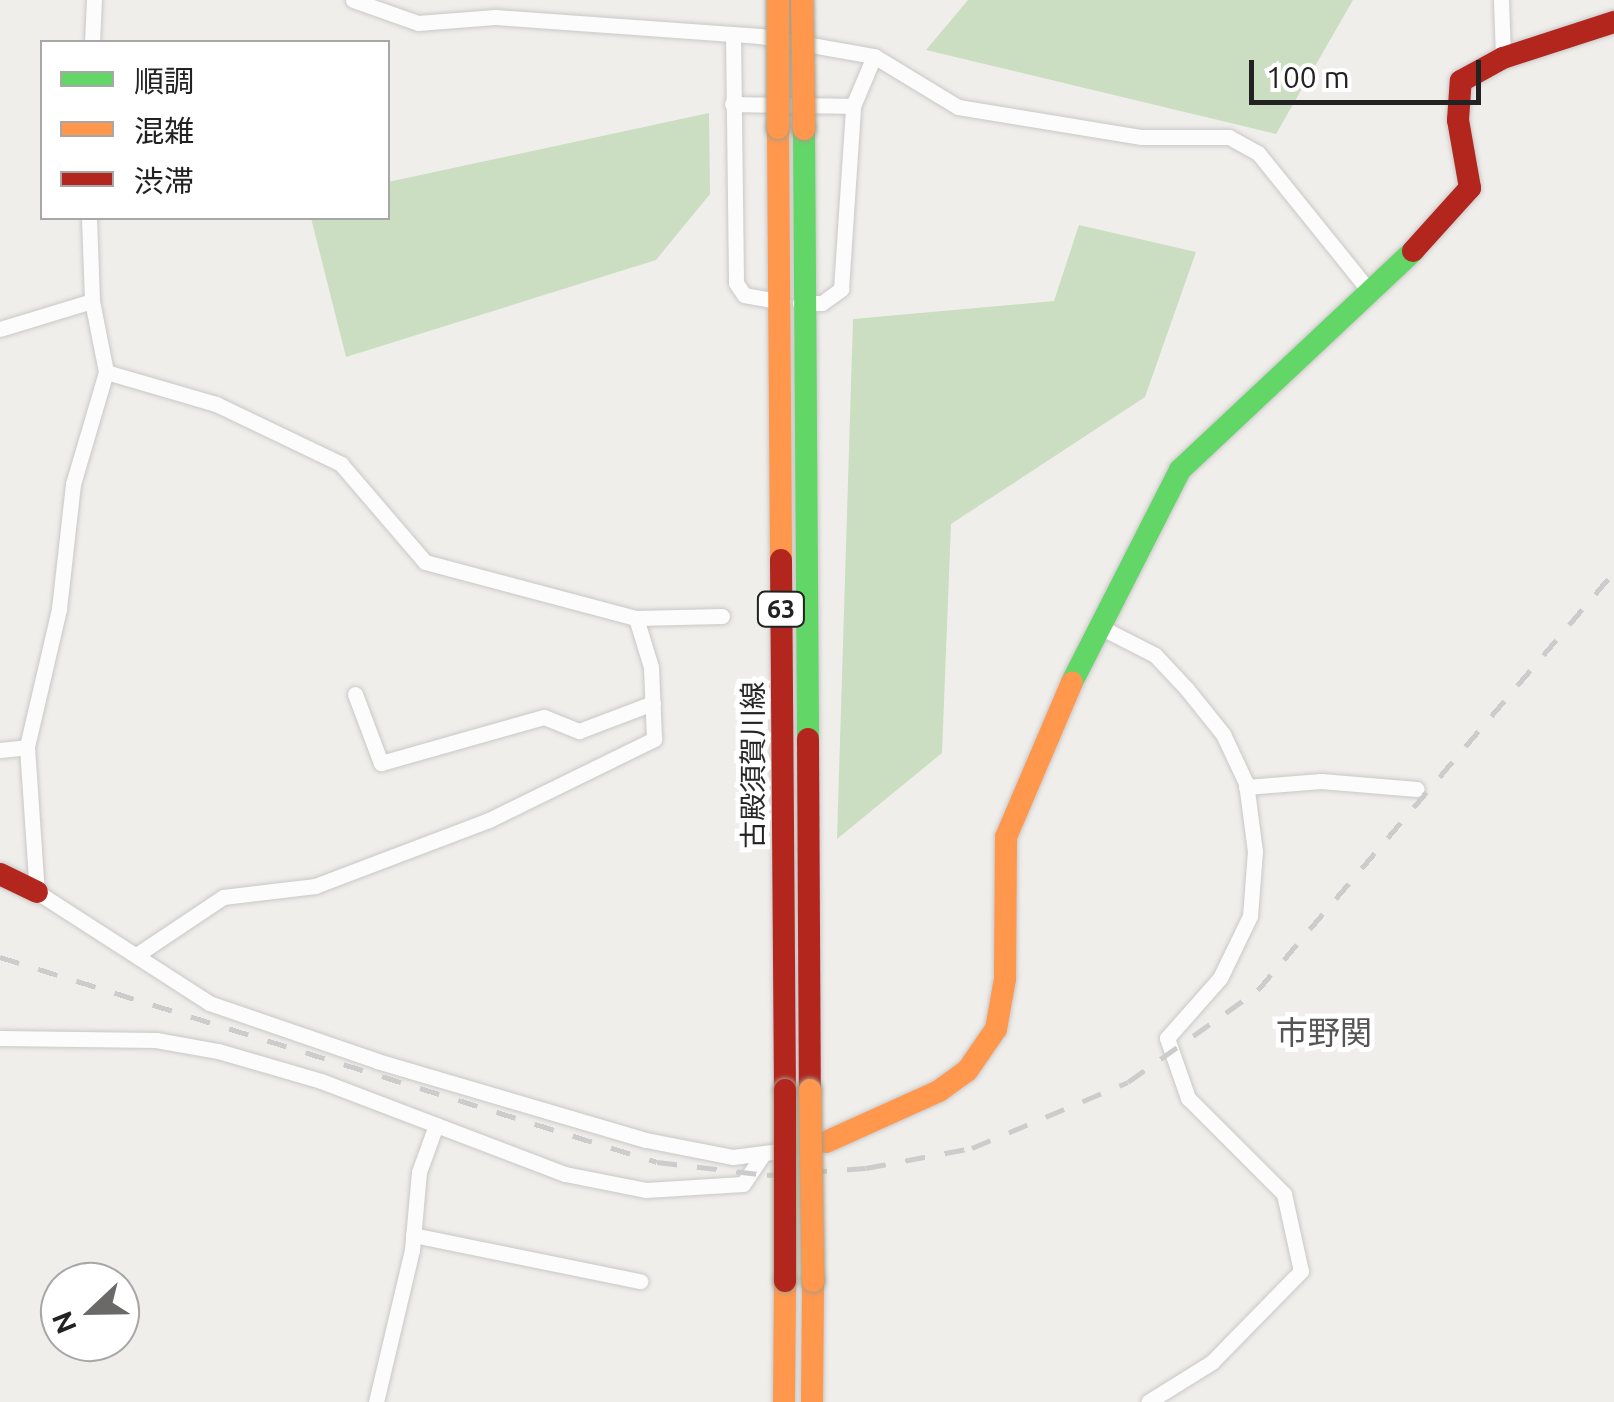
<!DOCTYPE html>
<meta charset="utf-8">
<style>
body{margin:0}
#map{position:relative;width:1614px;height:1402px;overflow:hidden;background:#f0eeeb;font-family:Ubuntu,"Noto Sans JP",sans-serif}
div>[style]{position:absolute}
.forest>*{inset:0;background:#cbdec1}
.roads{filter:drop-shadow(0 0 2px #c9c8c7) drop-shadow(0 0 2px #c9c8c7)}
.street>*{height:15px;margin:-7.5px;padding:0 7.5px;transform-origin:7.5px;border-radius:7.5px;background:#fdfcfc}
.fast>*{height:22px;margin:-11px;padding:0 11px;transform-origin:11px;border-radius:11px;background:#63d668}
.slow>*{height:22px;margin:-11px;padding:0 11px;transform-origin:11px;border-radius:11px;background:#ff974d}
.jam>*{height:22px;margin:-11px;padding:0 11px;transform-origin:11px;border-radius:11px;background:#b3261e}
.rail>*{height:5px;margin-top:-2.5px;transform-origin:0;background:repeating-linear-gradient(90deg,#ccc 0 20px,transparent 0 40px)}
.bridges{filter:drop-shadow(0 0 2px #a79c86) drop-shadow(0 0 2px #a79c86)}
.slow-bridge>*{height:22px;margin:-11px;padding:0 11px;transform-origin:11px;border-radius:11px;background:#ff974d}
.jam-bridge>*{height:22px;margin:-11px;padding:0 11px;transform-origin:11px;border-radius:11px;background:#b3261e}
span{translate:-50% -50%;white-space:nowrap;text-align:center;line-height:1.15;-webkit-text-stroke:10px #fff;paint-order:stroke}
.shield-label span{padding:2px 8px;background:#fff;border:2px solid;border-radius:8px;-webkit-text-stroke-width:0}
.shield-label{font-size:25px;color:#222;font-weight:700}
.street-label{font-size:28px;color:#222}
.quarter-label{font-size:32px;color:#555}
.legend{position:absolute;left:40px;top:40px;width:350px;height:180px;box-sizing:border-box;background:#fff;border:2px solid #a7a7a7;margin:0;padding:12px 18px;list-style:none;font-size:30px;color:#222}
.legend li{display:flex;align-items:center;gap:20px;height:50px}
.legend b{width:50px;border:2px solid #a7a7a7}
.north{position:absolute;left:40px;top:1262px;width:100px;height:100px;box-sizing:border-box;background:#fff;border:2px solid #a7a7a7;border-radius:50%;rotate:248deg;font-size:28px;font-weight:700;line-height:40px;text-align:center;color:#222}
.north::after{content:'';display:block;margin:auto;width:35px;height:45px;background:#6a6968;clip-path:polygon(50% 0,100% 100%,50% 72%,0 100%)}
.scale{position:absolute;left:1249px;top:60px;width:232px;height:45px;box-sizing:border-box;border:5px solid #222;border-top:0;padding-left:12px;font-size:30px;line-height:35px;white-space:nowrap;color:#222;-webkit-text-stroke:8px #fff;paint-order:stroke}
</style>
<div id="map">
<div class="forest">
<i style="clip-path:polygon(968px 0,1353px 0,1276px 134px,926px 50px)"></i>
<i style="clip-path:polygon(709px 113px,710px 194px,656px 260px,346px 357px,311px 218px,388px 218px,388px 182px)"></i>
<i style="clip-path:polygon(1079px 225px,1196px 252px,1145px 397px,951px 524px,942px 753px,837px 839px,853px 319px,1054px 301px)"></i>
</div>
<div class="roads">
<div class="street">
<i style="left:353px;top:0;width:69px;rotate:19.5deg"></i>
<i style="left:418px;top:23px;width:77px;rotate:-4.5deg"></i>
<i style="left:495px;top:17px;width:266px;rotate:4.1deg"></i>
<i style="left:760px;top:36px;width:116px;rotate:10deg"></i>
<i style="left:874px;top:56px;width:98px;rotate:31.3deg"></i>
<i style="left:958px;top:107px;width:186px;rotate:9.3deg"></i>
<i style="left:1142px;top:137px;width:87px"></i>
<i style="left:1229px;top:137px;width:33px;rotate:29deg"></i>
<i style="left:1258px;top:153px;width:180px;rotate:51.1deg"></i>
<i style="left:1501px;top:0;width:58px;rotate:88deg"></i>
<i style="left:733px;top:34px;width:249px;rotate:89.3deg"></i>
<i style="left:736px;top:283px;width:14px;rotate:56deg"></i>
<i style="left:744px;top:295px;width:39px;rotate:10deg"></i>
<i style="left:92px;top:42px;width:42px;rotate:-87.3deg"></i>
<i style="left:732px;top:104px;width:121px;rotate:0.9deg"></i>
<i style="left:89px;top:218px;width:83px;rotate:87.9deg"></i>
<i style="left:92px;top:301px;width:72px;rotate:78.8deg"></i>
<i style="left:106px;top:372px;width:117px;rotate:106.4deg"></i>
<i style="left:73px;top:484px;width:126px;rotate:96.4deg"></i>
<i style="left:59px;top:609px;width:142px;rotate:103.1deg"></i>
<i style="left:27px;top:747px;width:145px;rotate:86.1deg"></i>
<i style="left:37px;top:892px;width:205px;rotate:32.8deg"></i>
<i style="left:209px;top:1003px;width:178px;rotate:19deg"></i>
<i style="left:377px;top:1061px;width:280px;rotate:16.4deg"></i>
<i style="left:646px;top:1140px;width:89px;rotate:11.1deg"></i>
<i style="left:733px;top:1157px;width:55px;rotate:-7.3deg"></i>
<i style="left:800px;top:303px;width:22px"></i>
<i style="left:822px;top:303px;width:24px;rotate:-36deg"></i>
<i style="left:841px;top:289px;width:183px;rotate:-86.2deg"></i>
<i style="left:853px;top:106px;width:54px;rotate:-67.2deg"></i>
<i style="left:0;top:329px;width:96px;rotate:-16.9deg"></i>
<i style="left:106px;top:372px;width:115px;rotate:16.2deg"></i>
<i style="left:216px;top:404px;width:139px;rotate:25.6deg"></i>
<i style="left:341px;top:464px;width:129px;rotate:49.4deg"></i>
<i style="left:425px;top:562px;width:218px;rotate:14.9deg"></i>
<i style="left:636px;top:618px;width:86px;rotate:-1.3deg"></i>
<i style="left:1102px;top:628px;width:59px;rotate:27deg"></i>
<i style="left:1155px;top:655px;width:45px;rotate:46.8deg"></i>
<i style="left:1186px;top:688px;width:59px;rotate:51.2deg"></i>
<i style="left:1223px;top:734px;width:54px;rotate:64.9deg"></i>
<i style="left:1246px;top:783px;width:69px;rotate:82.5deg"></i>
<i style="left:1255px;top:851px;width:65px;rotate:94.4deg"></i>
<i style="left:1250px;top:916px;width:69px;rotate:115.8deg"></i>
<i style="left:1220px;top:978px;width:80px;rotate:131.5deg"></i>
<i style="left:1167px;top:1038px;width:64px;rotate:70.7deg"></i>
<i style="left:1188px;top:1098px;width:136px;rotate:45deg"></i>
<i style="left:1284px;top:1194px;width:79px;rotate:77.6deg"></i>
<i style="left:1301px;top:1271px;width:127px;rotate:134.4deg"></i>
<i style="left:1212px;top:1362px;width:75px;rotate:148deg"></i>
<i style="left:355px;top:694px;width:74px;rotate:69.4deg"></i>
<i style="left:381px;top:763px;width:169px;rotate:-15.8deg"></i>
<i style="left:544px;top:717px;width:38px;rotate:22deg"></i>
<i style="left:579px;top:731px;width:79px;rotate:-20.7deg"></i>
<i style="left:0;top:750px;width:27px;rotate:-6deg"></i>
<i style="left:1246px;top:787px;width:75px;rotate:-4.6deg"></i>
<i style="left:1321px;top:781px;width:96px;rotate:4.8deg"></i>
<i style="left:138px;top:954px;width:102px;rotate:-33.8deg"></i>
<i style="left:223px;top:897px;width:93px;rotate:-6.8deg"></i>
<i style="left:315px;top:886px;width:186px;rotate:-20.8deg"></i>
<i style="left:489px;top:820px;width:184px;rotate:-26.1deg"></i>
<i style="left:654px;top:739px;width:72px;rotate:-92.4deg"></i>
<i style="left:651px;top:667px;width:51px;rotate:-107deg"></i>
<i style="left:0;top:1038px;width:156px;rotate:0.7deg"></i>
<i style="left:156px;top:1040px;width:63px;rotate:10.1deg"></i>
<i style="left:218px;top:1051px;width:107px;rotate:16.2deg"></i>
<i style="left:321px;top:1081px;width:261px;rotate:20.9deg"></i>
<i style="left:565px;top:1174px;width:83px;rotate:11.2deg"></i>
<i style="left:646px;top:1190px;width:97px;rotate:-3.5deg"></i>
<i style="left:743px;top:1184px;width:34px;rotate:-56deg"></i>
<i style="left:413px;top:1235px;width:232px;rotate:11.5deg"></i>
<i style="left:376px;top:1402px;width:156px;rotate:-76.7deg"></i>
<i style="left:412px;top:1250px;width:78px;rotate:-84.9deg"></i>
<i style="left:419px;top:1172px;width:50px;rotate:-70.1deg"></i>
</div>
<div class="fast">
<i style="left:804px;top:129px;width:610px;rotate:89.62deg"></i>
<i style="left:1072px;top:682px;width:238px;rotate:-63deg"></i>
<i style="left:1180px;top:470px;width:320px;rotate:-43.2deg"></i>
</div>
<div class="slow">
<i style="left:778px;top:128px;width:432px;rotate:89.6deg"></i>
<i style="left:826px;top:1142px;width:124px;rotate:-24.3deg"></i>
<i style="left:939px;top:1091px;width:34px;rotate:-36deg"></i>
<i style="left:967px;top:1071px;width:51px;rotate:-55.4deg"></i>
<i style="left:996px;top:1029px;width:51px;rotate:-79.8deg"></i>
<i style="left:1005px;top:979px;width:142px;rotate:-89.6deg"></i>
<i style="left:1006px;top:837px;width:168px;rotate:-66.9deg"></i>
<i style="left:784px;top:1402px;width:121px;rotate:-89.5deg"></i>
<i style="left:812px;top:1402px;width:121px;rotate:-89.5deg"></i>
</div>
<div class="jam">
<i style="left:1413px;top:251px;width:85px;rotate:-47.9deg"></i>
<i style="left:1470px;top:188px;width:69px;rotate:-100deg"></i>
<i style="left:1458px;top:120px;width:39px;rotate:-86deg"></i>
<i style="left:1461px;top:81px;width:48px;rotate:-28.7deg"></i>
<i style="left:1503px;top:58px;width:117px;rotate:-18deg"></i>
<i style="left:781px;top:560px;width:530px;rotate:89.57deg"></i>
<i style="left:808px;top:739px;width:351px;rotate:89.7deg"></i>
<i style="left:0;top:874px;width:41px;rotate:25.9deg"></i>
</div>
</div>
<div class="rail">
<i style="left:0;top:957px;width:688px;rotate:17.33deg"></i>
<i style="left:657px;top:1162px;width:111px;rotate:6.7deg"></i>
<i style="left:767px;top:1175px;width:99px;rotate:-4deg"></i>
<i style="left:866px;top:1168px;width:108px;rotate:-10.7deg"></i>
<i style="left:972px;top:1148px;width:169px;rotate:-22.9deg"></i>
<i style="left:1128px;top:1082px;width:159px;rotate:-35.3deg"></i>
<i style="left:1258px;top:990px;width:549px;rotate:-49.58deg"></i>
</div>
<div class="bridges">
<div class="slow-bridge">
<i style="left:778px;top:0;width:128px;rotate:90deg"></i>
<i style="left:802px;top:0;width:129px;rotate:89.1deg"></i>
<i style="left:810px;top:1090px;width:191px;rotate:89.1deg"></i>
</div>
<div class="jam-bridge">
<i style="left:785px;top:1090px;width:191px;rotate:90deg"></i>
</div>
</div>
<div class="shield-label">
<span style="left:781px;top:609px">63</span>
</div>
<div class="street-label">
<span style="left:753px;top:765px;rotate:-90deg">古殿須賀川線</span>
</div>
<div class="quarter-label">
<span style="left:1324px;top:1032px">市野関</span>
</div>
<ul class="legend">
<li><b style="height:12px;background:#63d668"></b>順調</li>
<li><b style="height:12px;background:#ff974d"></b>混雑</li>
<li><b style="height:12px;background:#b3261e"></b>渋滞</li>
</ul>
<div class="north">N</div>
<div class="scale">100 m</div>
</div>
